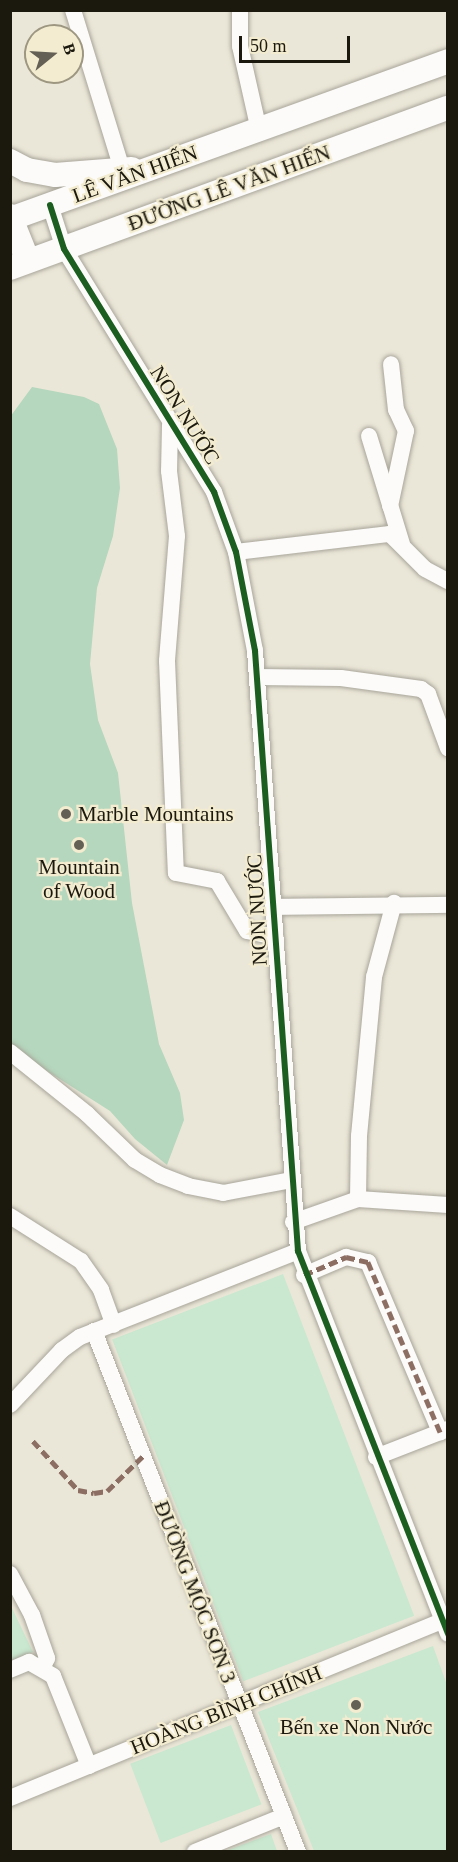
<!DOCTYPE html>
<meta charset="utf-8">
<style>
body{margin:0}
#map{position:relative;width:458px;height:1862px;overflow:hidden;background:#ebe7d8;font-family:Georgia,serif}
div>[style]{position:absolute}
.green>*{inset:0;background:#c9e8cf;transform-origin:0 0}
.forest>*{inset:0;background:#b5d7bd}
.roads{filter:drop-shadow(0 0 2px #a8a59a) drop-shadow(0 0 2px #a8a59a)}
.street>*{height:16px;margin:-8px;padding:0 8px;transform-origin:8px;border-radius:8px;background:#fcfbf9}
.secondary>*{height:24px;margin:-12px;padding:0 12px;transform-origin:12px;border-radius:12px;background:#fcfbf9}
.quiet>*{height:4.5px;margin-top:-2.25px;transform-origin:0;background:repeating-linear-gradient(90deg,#8d6e63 0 9px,transparent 0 13.5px)}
.cycleway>*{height:6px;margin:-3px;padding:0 3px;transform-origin:3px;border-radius:3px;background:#1b5e20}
.dots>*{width:16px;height:16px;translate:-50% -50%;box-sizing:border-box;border:3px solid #f3ecd0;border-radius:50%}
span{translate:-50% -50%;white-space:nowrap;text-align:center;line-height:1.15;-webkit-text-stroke:4.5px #f3ecd0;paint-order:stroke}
.street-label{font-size:21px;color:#1b180e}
.poi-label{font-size:21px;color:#1b180e}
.left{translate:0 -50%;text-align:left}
.frame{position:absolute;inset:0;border:12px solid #1b180e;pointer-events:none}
.north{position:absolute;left:24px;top:24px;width:60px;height:60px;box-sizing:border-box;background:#f3ecd0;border:2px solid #9d9782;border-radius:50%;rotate:72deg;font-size:16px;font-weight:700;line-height:24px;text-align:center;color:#1b180e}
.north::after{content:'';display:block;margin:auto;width:21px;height:27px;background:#646055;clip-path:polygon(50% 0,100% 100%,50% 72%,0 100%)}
.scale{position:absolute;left:239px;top:36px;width:111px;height:27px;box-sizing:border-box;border:3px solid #1b180e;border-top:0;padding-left:8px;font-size:18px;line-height:21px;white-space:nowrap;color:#1b180e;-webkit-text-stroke:4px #f3ecd0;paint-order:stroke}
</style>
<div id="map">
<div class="green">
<i style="left:283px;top:1274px;width:366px;height:183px;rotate:69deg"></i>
<i style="clip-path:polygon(10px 1604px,33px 1652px,11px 1661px)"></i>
<i style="clip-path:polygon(433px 1646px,447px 1685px,447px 1851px,314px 1851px,258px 1712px)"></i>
<i style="left:231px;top:1725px;width:85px;height:108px;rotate:69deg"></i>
<i style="clip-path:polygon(271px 1834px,277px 1851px,225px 1851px)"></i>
</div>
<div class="forest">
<i style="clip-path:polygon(32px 387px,84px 397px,99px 404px,117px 449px,120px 488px,113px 536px,97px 588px,90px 664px,98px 720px,118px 773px,132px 903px,159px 1044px,180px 1093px,184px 1120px,167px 1165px,135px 1139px,110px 1111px,11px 1048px,10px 417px)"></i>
</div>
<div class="roads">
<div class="street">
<i style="left:73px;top:10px;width:166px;rotate:72.9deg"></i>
<i style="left:240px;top:10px;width:36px;rotate:90deg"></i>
<i style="left:240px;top:46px;width:86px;rotate:77.3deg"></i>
<i style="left:50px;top:205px;width:46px;rotate:72.3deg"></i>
<i style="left:64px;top:249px;width:286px;rotate:58.3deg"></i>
<i style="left:214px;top:492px;width:64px;rotate:69.9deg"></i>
<i style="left:236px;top:552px;width:101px;rotate:79.1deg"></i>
<i style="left:255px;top:651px;width:602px;rotate:85.9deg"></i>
<i style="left:298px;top:1251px;width:411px;rotate:68.6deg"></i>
<i style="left:170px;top:425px;width:46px;rotate:91.2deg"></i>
<i style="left:169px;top:471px;width:65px;rotate:83deg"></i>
<i style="left:177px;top:536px;width:125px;rotate:94.6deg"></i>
<i style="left:167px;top:661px;width:212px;rotate:87.6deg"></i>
<i style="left:176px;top:873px;width:42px;rotate:11deg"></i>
<i style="left:217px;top:881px;width:58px;rotate:59deg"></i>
<i style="left:247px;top:931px;width:29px;rotate:12deg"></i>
<i style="left:369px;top:436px;width:113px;rotate:73deg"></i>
<i style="left:390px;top:506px;width:77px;rotate:-78deg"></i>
<i style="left:406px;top:431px;width:23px;rotate:-115deg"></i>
<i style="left:396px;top:410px;width:46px;rotate:-96.2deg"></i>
<i style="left:236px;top:552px;width:155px;rotate:-6.7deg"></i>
<i style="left:390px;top:534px;width:49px;rotate:45deg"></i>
<i style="left:425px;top:569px;width:26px;rotate:28deg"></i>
<i style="left:257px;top:677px;width:84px;rotate:0.7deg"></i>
<i style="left:341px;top:678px;width:81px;rotate:7.8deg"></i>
<i style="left:421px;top:689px;width:9px;rotate:36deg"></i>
<i style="left:428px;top:694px;width:58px;rotate:69.7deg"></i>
<i style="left:273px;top:907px;width:175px;rotate:-0.7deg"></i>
<i style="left:10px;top:1052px;width:99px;rotate:38.8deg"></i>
<i style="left:87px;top:1114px;width:66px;rotate:43.8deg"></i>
<i style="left:135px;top:1160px;width:29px;rotate:31deg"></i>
<i style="left:160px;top:1175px;width:30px;rotate:21deg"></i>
<i style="left:188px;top:1186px;width:36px;rotate:11deg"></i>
<i style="left:223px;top:1193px;width:69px;rotate:-10.8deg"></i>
<i style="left:358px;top:1199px;width:63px;rotate:-89.1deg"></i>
<i style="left:359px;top:1136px;width:160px;rotate:-84.6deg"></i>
<i style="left:374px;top:977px;width:77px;rotate:-74.9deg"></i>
<i style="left:10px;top:1216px;width:84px;rotate:32.4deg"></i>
<i style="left:81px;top:1261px;width:35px;rotate:55deg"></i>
<i style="left:101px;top:1290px;width:37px;rotate:70deg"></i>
<i style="left:293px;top:1222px;width:69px;rotate:-19.5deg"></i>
<i style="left:358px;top:1199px;width:90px;rotate:3.8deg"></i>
<i style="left:304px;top:1275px;width:46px;rotate:-23.2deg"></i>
<i style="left:346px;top:1257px;width:23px;rotate:13deg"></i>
<i style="left:368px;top:1262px;width:185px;rotate:67deg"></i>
<i style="left:94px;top:1331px;width:560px;rotate:68.62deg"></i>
<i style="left:10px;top:1405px;width:76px;rotate:-46.6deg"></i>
<i style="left:62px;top:1350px;width:22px;rotate:-36deg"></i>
<i style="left:80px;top:1337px;width:234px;rotate:-21.5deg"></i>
<i style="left:376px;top:1457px;width:77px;rotate:-21.3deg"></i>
<i style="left:10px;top:1574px;width:47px;rotate:61.8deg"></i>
<i style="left:32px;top:1615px;width:46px;rotate:70.8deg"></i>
<i style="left:47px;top:1658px;width:10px;rotate:114deg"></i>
<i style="left:10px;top:1670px;width:21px;rotate:-23deg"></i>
<i style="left:29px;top:1662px;width:28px;rotate:30deg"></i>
<i style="left:53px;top:1676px;width:97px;rotate:68.2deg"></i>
<i style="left:10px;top:1798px;width:467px;rotate:-22.3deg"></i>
<i style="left:195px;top:1852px;width:96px;rotate:-22deg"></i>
</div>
<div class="secondary">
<i style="left:10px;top:161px;width:19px;rotate:28deg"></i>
<i style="left:27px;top:170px;width:28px;rotate:10deg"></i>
<i style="left:55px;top:175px;width:77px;rotate:-4.5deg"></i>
<i style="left:10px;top:216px;width:48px;rotate:68.2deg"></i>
<i style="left:10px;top:219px;width:466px;rotate:-19.8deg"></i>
<i style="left:10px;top:268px;width:466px;rotate:-20.1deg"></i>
</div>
</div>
<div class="quiet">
<i style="left:304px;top:1275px;width:46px;rotate:-23.2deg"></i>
<i style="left:346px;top:1257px;width:23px;rotate:13deg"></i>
<i style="left:368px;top:1262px;width:185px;rotate:67deg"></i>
<i style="left:33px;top:1441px;width:67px;rotate:47.4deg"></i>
<i style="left:78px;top:1490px;width:16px;rotate:11deg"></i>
<i style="left:94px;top:1493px;width:13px;rotate:-9deg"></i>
<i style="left:107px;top:1491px;width:50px;rotate:-44.2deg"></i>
</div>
<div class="cycleway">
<i style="left:50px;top:205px;width:46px;rotate:72.3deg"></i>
<i style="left:64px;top:249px;width:286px;rotate:58.3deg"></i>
<i style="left:214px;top:492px;width:64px;rotate:69.9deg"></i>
<i style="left:236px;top:552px;width:101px;rotate:79.1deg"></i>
<i style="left:255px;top:651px;width:602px;rotate:85.9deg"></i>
<i style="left:298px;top:1251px;width:411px;rotate:68.6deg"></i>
</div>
<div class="dots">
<i style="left:66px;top:814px;background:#646055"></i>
<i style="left:79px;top:845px;background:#646055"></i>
<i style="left:356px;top:1705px;background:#646055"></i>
</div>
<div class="street-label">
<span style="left:135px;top:174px;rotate:-20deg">LÊ VĂN HIẾN</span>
<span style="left:229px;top:188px;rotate:-20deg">ĐƯỜNG LÊ VĂN HIẾN</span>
<span style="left:185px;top:415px;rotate:58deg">NON NƯỚC</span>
<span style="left:257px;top:910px;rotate:-93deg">NON NƯỚC</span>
<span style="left:195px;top:1592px;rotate:69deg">ĐƯỜNG MỘC SƠN 3</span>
<span style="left:226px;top:1710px;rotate:-22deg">HOÀNG BÌNH CHÍNH</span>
</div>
<div class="poi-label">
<span class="left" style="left:78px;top:814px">Marble Mountains</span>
<span style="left:79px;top:879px">Mountain<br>of Wood</span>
<span style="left:356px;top:1727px">Bến xe Non Nước</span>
</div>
<div class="frame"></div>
<div class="north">B</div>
<div class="scale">50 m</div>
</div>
